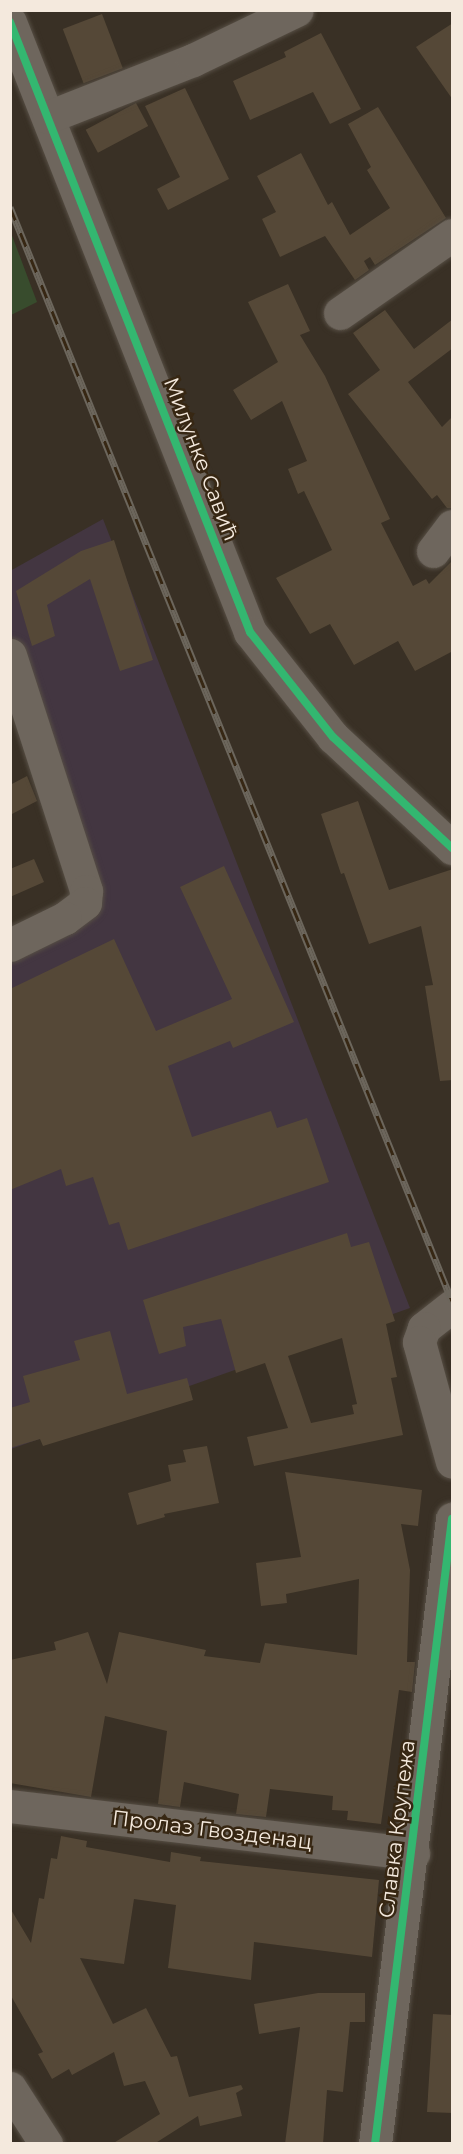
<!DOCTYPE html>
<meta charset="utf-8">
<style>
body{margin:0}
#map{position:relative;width:463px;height:2154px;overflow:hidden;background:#393025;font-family:Montserrat,sans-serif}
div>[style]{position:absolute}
.industrial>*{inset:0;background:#433641}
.green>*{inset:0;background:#384c2d}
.building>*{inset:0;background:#554837;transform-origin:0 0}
.roads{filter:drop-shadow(0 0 2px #564e44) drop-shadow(0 0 2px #564e44)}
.minor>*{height:33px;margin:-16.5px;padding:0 16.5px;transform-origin:16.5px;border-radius:16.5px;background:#6e665d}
.rail>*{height:7px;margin-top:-3.5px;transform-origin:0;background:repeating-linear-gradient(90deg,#372713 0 14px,#6c665c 0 28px);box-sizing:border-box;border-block:2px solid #6c665c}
.cycleway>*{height:8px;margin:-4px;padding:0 4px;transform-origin:4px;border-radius:4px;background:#33b770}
span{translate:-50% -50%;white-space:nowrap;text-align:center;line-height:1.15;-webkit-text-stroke:5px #372713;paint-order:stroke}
.street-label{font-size:21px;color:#f4e9dd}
.frame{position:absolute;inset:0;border:12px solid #f4e9dd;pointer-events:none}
</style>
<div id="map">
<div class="industrial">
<i style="clip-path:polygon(103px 519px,410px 1308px,11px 1449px,11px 933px,86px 890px,11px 655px,10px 571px)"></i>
</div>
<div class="green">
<i style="clip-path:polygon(11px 233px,37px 302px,11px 315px,10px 315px)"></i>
</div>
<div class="building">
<i style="left:102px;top:14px;width:58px;height:42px;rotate:69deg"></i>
<i style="clip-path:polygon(453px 23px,453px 100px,416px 47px)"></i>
<i style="clip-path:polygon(321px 33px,361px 109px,330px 124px,313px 92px,250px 120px,233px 81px,286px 57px,284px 52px)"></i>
<i style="clip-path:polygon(185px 88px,229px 179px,168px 210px,157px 189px,180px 177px,145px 106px)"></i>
<i style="left:136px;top:103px;width:26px;height:57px;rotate:62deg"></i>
<i style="clip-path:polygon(378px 107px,446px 218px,375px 265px,370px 257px,364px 261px,369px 270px,355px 280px,325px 236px,280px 257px,262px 219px,276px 212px,257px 176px,301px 153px,328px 205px,332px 202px,350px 235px,390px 208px,367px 170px,371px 167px,348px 124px)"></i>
<i style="clip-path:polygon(288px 284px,310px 331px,300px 335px,325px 376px,390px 519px,381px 523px,413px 586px,426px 579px,429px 584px,453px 560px,453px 651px,415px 671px,398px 641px,354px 665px,330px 624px,310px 634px,276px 578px,332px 550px,304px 491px,298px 494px,288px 469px,307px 461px,282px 401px,251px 420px,233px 390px,278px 362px,248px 302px)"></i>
<i style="clip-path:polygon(385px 310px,414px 349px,453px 319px,453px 348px,408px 382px,442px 427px,453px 416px,453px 508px,447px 508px,437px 495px,432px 499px,348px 394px,380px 370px,353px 333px)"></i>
<i style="clip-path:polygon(114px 540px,153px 660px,120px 671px,90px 579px,47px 605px,55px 636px,32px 646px,16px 591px,81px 551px)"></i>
<i style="clip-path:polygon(27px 776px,37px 801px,10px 815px,10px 785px)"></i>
<i style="clip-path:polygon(358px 801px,389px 890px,453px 869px,453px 1080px,440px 1081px,425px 986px,433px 985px,421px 926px,369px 944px,344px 873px,341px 874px,321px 814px)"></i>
<i style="clip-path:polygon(34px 859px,44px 882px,10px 897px,10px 869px)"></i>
<i style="clip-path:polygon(224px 866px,294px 1022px,233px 1048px,230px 1041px,168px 1066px,192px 1137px,271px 1111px,277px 1128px,307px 1118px,329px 1182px,128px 1250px,119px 1222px,109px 1225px,93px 1177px,66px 1186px,61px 1169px,10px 1190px,10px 989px,114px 939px,156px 1031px,232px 999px,180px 887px)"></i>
<i style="clip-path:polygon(evenodd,347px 1233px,351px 1247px,369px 1242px,395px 1321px,386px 1324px,397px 1377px,391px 1378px,403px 1435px,254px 1466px,247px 1437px,288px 1428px,265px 1363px,236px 1373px,221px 1319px,183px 1327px,186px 1346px,159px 1354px,143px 1300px,347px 1233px,342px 1338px,357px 1404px,352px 1405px,354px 1414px,311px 1423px,288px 1356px,342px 1338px)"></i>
<i style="clip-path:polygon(110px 1331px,127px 1394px,187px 1378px,193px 1400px,43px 1446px,40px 1439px,10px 1448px,10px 1408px,30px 1402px,23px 1376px,80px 1360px,74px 1341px)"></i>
<i style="clip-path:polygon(207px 1446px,219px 1503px,164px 1514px,165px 1517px,137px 1525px,128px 1493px,171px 1481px,168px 1465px,186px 1462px,183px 1450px)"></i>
<i style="clip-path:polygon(285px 1472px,422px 1490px,418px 1526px,401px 1524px,410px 1570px,407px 1662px,415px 1662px,412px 1692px,399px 1690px,381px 1824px,347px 1820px,348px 1811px,332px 1810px,333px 1796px,270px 1789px,266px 1817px,236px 1814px,239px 1794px,184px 1782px,180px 1807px,158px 1804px,167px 1731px,105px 1716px,91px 1797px,10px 1783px,10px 1660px,56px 1650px,54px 1642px,88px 1632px,107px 1684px,119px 1632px,206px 1650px,204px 1656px,260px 1663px,265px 1643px,357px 1655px,359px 1579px,286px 1594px,287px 1603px,261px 1606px,256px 1563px,301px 1557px)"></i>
<i style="clip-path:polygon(61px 1836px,87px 1841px,86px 1847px,170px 1862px,171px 1852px,201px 1857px,200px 1861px,379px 1880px,372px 1957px,254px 1942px,251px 1980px,168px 1968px,176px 1905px,134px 1899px,124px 1964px,80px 1958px,113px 2024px,146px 2008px,171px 2057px,177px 2056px,189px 2097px,241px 2085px,243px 2089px,236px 2093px,242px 2116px,200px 2126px,198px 2116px,154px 2144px,112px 2144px,160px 2114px,145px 2081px,124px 2086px,114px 2052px,72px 2075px,69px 2069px,52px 2079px,38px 2054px,43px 2052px,10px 1994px,10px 1908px,31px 1943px,39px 1898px,44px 1899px,51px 1858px,57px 1859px)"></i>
<i style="clip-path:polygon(318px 1993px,365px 1993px,365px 2022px,350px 2022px,343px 2092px,327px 2090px,323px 2144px,285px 2144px,300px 2027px,259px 2034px,254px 2004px)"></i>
<i style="clip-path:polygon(433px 2014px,453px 2015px,453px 2113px,427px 2112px)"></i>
</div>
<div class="roads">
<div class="minor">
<i style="left:10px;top:22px;width:656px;rotate:68.52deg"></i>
<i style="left:250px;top:632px;width:134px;rotate:51.7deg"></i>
<i style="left:333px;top:737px;width:163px;rotate:43deg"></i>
<i style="left:48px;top:117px;width:156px;rotate:-21.5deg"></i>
<i style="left:193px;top:60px;width:115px;rotate:-25.7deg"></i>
<i style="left:340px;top:313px;width:136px;rotate:-34.9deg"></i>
<i style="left:433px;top:551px;width:31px;rotate:-53deg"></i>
<i style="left:10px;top:655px;width:248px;rotate:72.1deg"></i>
<i style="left:86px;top:891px;width:12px;rotate:95deg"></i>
<i style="left:85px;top:903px;width:25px;rotate:143deg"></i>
<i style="left:65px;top:918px;width:61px;rotate:153.9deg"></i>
<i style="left:452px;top:1306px;width:36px;rotate:142deg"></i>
<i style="left:424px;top:1328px;width:15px;rotate:110deg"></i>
<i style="left:419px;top:1342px;width:124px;rotate:74.6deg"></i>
<i style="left:10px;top:1806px;width:406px;rotate:6.7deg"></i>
<i style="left:10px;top:2088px;width:67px;rotate:57.3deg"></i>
<i style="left:375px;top:2144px;width:630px;rotate:-82.98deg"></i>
</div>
</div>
<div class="rail">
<i style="left:10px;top:207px;width:1180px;rotate:68deg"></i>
</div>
<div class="cycleway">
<i style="left:10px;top:22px;width:656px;rotate:68.52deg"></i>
<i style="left:250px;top:632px;width:134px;rotate:51.7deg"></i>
<i style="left:333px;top:737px;width:163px;rotate:43deg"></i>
<i style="left:375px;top:2144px;width:630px;rotate:-82.98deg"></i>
</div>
<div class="street-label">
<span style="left:201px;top:459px;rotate:69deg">Милунке Савић</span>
<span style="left:397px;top:1829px;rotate:-83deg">Славка Крупежа</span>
<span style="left:212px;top:1830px;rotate:7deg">Пролаз Гвозденац</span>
</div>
<div class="frame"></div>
</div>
